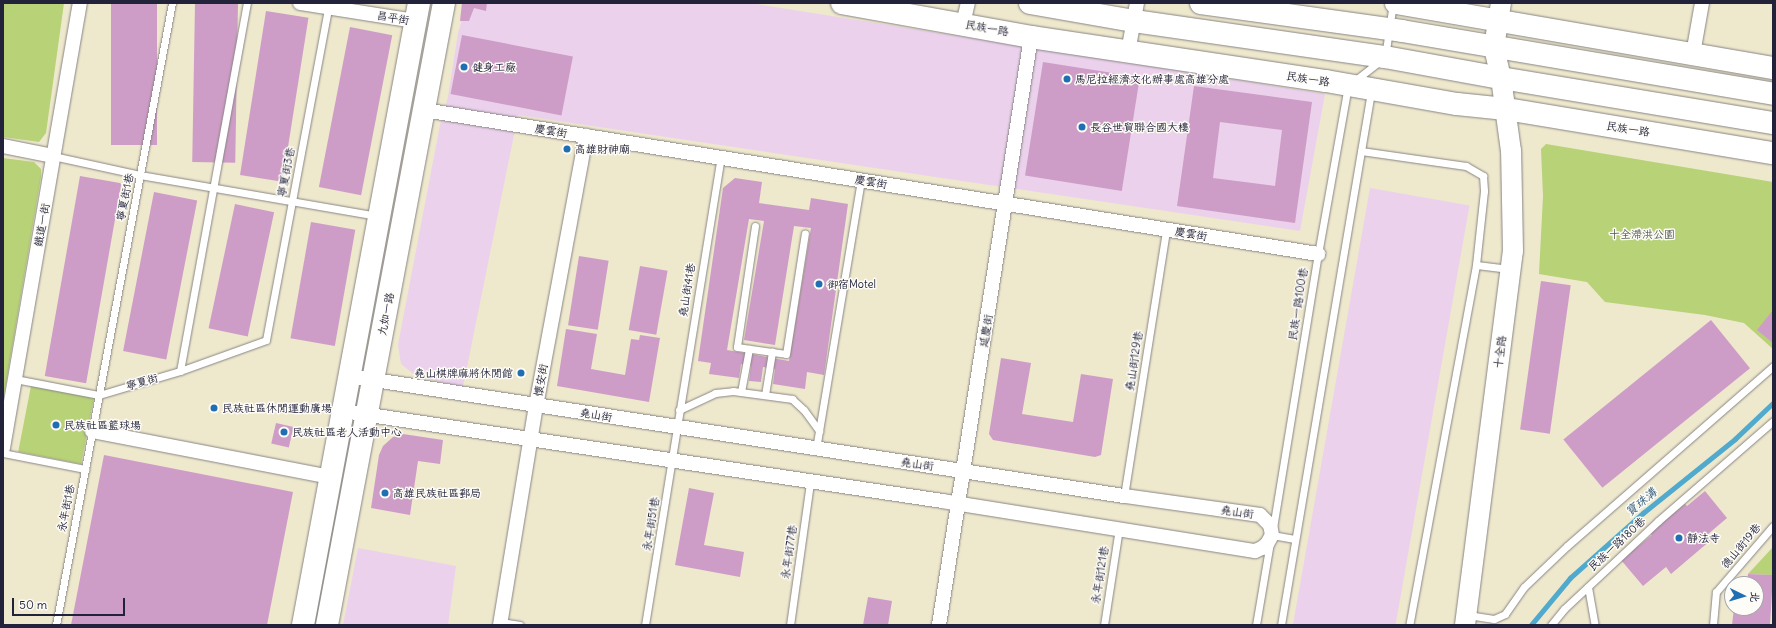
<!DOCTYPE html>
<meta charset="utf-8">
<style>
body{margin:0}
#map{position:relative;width:1776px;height:628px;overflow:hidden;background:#eee8cd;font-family:Delius,"LXGW WenKai TC",sans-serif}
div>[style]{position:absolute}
.built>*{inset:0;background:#ebd1ec;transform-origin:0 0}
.green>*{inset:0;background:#b7d277;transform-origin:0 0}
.stream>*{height:4.5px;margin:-2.25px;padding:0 2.25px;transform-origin:2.25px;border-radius:2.25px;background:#50aace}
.building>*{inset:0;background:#ce9dc7;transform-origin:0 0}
.roads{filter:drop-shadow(0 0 1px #888584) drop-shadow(0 0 1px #888584)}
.lane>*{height:7px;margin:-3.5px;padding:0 3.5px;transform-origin:3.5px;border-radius:3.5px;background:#fff}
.street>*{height:14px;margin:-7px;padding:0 7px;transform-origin:7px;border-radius:7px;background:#fff}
.secondary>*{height:20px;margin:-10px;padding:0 10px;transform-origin:10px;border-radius:10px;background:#fff}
.primary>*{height:22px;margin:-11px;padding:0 11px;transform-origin:11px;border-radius:11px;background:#fff}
.dots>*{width:11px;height:11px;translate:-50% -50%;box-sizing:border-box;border:2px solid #fdfcf7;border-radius:50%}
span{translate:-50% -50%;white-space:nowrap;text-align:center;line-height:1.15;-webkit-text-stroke:3px #fdfcf7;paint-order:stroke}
.street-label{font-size:11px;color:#22223b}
.poi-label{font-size:11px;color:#22223b}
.left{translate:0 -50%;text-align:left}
.right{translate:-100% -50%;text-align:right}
.park-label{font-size:11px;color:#4f574d}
.water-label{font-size:12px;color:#375f7d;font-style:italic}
.frame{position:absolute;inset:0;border:4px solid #22223b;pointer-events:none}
.north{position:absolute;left:1724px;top:576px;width:40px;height:40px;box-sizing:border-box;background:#fdfcf7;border:1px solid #a5a5ac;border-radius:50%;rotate:95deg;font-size:11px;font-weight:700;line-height:16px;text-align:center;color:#22223b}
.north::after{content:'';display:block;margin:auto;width:14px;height:18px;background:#1f6fb2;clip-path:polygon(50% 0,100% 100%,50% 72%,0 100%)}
.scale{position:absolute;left:12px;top:598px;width:113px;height:18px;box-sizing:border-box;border:2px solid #22223b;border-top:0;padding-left:5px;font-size:12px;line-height:14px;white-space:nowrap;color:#22223b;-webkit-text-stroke:3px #fdfcf7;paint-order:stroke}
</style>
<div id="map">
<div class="built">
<i style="clip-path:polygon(467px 3px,750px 3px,1325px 94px,1300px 231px,518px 115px,463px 387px,416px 376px,401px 364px,398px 345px,440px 125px,448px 97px,458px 33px)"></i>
<i style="left:1370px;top:188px;width:101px;height:443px;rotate:10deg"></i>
<i style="clip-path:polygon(358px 548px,456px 566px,448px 625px,343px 625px)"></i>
</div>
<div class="green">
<i style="clip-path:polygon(4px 3px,64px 3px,46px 133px,39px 142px,3px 137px)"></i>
<i style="clip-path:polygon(1546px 144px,1773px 182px,1773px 349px,1744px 323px,1705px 315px,1605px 302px,1587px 282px,1539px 274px,1543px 196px,1541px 149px)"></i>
<i style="clip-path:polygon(3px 158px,34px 162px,41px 169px,41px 177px,3px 401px)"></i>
<i style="left:31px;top:386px;width:64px;height:67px;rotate:11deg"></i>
<i style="clip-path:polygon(1773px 547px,1773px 575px,1748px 574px)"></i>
</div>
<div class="stream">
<i style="left:1531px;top:625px;width:61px;rotate:-50.3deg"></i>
<i style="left:1570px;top:578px;width:98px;rotate:-41.7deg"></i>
<i style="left:1643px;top:513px;width:118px;rotate:-38.8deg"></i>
<i style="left:1735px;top:439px;width:52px;rotate:-43.5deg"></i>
</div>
<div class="building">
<i style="left:111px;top:3px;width:46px;height:142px"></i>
<i style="left:195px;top:3px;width:43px;height:159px;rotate:1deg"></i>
<i style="clip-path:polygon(462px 3px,487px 3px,486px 11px,474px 8px,469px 21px,460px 21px)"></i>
<i style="left:266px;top:11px;width:43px;height:166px;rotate:9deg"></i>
<i style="left:350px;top:27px;width:43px;height:163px;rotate:11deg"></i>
<i style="left:462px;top:35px;width:113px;height:60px;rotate:11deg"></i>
<i style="left:1043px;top:62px;width:98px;height:115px;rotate:9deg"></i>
<i style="clip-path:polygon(evenodd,1194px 86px,1312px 102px,1295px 223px,1177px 206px,1194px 86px,1220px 122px,1282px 130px,1275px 186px,1213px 178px,1220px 122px)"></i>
<i style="left:80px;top:176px;width:42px;height:203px;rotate:10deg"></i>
<i style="clip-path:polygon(evenodd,735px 178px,762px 182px,759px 203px,809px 210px,811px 198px,848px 204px,824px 375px,807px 372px,805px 389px,773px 384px,775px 369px,763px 367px,761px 382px,749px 381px,751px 366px,741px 364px,739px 378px,709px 374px,711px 363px,698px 361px,723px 188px,735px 178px,749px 219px,764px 221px,744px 340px,775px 345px,794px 226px,811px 228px,789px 361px,727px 350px,749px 219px)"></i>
<i style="left:154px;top:192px;width:44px;height:162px;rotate:11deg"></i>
<i style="left:235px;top:204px;width:40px;height:127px;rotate:12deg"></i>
<i style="left:311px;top:222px;width:45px;height:118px;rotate:10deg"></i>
<i style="left:579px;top:256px;width:30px;height:70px;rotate:9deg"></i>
<i style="left:640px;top:266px;width:28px;height:65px;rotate:10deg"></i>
<i style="left:1541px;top:281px;width:30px;height:150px;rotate:8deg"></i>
<i style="clip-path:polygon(1773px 310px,1773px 343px,1757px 330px)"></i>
<i style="left:1711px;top:320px;width:62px;height:190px;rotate:51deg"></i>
<i style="clip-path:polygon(566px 329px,597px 334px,591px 369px,625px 375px,631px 339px,639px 340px,640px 335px,660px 338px,649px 402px,557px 386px)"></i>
<i style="clip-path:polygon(1001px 358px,1031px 363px,1022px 414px,1073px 422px,1081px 374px,1113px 379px,1101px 455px,1095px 457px,993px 440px,989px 434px)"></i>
<i style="left:276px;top:423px;width:18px;height:21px;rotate:13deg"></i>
<i style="clip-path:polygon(403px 434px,443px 440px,440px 464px,418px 461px,410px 515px,371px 508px,379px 455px,383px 446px,393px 437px)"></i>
<i style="clip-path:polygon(104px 455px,293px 492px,267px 625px,71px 625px)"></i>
<i style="clip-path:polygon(689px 488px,714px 493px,704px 545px,744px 552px,740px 577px,675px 565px)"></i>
<i style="clip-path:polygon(1705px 491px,1727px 518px,1707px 535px,1711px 540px,1671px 574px,1666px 567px,1643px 586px,1621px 560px,1652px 535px,1649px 533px,1685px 504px,1687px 506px)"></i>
<i style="clip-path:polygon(1748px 574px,1773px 575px,1770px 625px,1732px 625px,1734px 608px,1756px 608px,1756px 584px,1747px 584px)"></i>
<i style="clip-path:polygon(868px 597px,892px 601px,888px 625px,863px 625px)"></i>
</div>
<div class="roads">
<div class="lane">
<i style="left:1361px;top:151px;width:106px;rotate:8.1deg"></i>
<i style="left:1466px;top:166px;width:20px;rotate:30deg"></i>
<i style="left:1483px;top:176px;width:15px;rotate:86deg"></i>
<i style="left:1484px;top:191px;width:74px;rotate:96.2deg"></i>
<i style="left:1476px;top:265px;width:366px;rotate:100.5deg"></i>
<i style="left:53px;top:156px;width:89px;rotate:12.3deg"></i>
<i style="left:140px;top:175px;width:241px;rotate:9.8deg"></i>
<i style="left:755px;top:226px;width:122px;rotate:98.5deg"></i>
<i style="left:737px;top:347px;width:49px;rotate:8.1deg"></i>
<i style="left:786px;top:354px;width:122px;rotate:-81.1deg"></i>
<i style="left:1476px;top:265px;width:34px;rotate:7deg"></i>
<i style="left:180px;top:371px;width:374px;rotate:-79.7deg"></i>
<i style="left:15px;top:379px;width:86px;rotate:10.8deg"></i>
<i style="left:99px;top:395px;width:84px;rotate:-16.5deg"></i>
<i style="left:180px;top:371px;width:91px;rotate:-19.8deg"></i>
<i style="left:266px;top:340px;width:338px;rotate:-79.4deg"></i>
<i style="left:741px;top:392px;width:44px;rotate:-79.5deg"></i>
<i style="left:765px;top:395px;width:44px;rotate:-80.8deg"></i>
<i style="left:679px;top:410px;width:40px;rotate:-25deg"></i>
<i style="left:715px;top:393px;width:18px;rotate:-6deg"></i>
<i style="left:733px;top:391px;width:60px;rotate:7.7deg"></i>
<i style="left:792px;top:399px;width:16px;rotate:43deg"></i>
<i style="left:804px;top:410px;width:26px;rotate:54deg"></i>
<i style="left:816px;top:449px;width:273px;rotate:-80.5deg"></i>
<i style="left:3px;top:453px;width:84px;rotate:11deg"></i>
<i style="left:1124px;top:496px;width:269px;rotate:-81deg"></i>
<i style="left:1273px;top:528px;width:278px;rotate:-80.7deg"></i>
<i style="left:1318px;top:254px;width:171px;rotate:-79.9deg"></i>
<i style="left:1348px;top:86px;width:47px;rotate:-38.1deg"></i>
<i style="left:1385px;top:57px;width:55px;rotate:-81.6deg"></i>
<i style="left:1272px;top:535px;width:23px;rotate:10deg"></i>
<i style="left:1588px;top:587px;width:39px;rotate:80deg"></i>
<i style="left:1468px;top:615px;width:26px;rotate:9deg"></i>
<i style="left:1494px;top:619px;width:12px;rotate:-24deg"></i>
<i style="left:1505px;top:614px;width:33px;rotate:-55deg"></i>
<i style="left:1524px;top:587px;width:59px;rotate:-43.6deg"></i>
<i style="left:1567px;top:546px;width:274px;rotate:-41.1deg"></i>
<i style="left:501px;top:622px;width:19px;rotate:9deg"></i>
<i style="left:56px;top:625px;width:633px;rotate:-79.44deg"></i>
<i style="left:645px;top:625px;width:473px;rotate:-80.8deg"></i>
<i style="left:790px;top:625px;width:144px;rotate:-82deg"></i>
<i style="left:1104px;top:625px;width:98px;rotate:-81.2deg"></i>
<i style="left:1256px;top:625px;width:84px;rotate:-80.4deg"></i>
<i style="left:1281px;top:625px;width:541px;rotate:-80.42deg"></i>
<i style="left:1551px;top:625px;width:21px;rotate:-51deg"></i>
<i style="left:1564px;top:609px;width:129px;rotate:-43.1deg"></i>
<i style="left:1658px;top:521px;width:152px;rotate:-41deg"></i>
<i style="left:1713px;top:625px;width:33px;rotate:-85deg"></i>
<i style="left:1716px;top:592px;width:87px;rotate:-49.2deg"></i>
</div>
<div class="street">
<i style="left:300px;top:3px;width:116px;rotate:8.9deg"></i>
<i style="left:963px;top:24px;width:22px;rotate:-77deg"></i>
<i style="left:1128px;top:52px;width:50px;rotate:-79.6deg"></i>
<i style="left:1693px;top:54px;width:52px;rotate:-80deg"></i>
<i style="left:424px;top:110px;width:906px;rotate:9.15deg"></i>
<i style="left:3px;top:146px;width:51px;rotate:11.3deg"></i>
<i style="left:343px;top:411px;width:606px;rotate:8.54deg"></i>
<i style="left:942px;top:501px;width:317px;rotate:9.1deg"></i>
<i style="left:1255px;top:551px;width:8px;rotate:-23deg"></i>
<i style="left:1262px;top:548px;width:6px;rotate:-39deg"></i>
<i style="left:1267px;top:544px;width:10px;rotate:-61deg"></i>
<i style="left:1272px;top:535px;width:10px;rotate:-101deg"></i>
<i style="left:1270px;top:525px;width:14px;rotate:-135deg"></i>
<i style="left:1260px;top:515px;width:137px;rotate:-172deg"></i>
<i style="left:1124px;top:496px;width:784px;rotate:-171.2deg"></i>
<i style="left:92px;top:431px;width:243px;rotate:10.9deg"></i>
<i style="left:3px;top:448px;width:452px;rotate:-80.2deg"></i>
<i style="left:500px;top:625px;width:222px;rotate:-80.7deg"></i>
<i style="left:536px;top:406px;width:275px;rotate:-79.5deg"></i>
<i style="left:939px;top:625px;width:595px;rotate:-81.11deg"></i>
</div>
<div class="secondary">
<i style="left:1465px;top:625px;width:377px;rotate:-82.7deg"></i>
<i style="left:1513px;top:251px;width:100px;rotate:-91.1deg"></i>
<i style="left:1511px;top:151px;width:74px;rotate:-97.8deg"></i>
<i style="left:1501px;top:78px;width:32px;rotate:-103deg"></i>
<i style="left:1494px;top:47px;width:45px;rotate:-81deg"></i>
</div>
<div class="primary">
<i style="left:842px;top:3px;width:192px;rotate:10.2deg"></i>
<i style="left:1031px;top:37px;width:298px;rotate:8.5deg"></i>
<i style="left:1326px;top:81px;width:133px;rotate:10deg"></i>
<i style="left:1457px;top:104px;width:49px;rotate:5.8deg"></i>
<i style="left:1506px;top:109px;width:271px;rotate:9.4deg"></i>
<i style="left:1030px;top:3px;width:106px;rotate:9.8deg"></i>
<i style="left:1134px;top:21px;width:254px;rotate:8.2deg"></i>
<i style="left:1385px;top:57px;width:118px;rotate:10.3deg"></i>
<i style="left:1501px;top:78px;width:276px;rotate:9.4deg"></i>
<i style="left:1201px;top:3px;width:203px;rotate:7.9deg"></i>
<i style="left:1402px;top:31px;width:376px;rotate:9.6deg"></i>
<i style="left:1396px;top:3px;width:383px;rotate:9.8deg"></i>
<i style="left:303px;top:625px;width:633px;rotate:-79.44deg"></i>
<i style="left:327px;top:625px;width:633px;rotate:-79.35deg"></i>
</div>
</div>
<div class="dots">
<i style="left:464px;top:67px;background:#1f6fb2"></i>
<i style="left:1067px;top:79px;background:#1f6fb2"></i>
<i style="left:1082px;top:127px;background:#1f6fb2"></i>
<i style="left:567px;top:149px;background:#1f6fb2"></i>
<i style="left:819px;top:284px;background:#1f6fb2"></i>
<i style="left:521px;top:373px;background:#1f6fb2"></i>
<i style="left:214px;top:408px;background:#1f6fb2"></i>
<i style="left:56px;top:425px;background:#1f6fb2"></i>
<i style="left:284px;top:432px;background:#1f6fb2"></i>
<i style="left:385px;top:493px;background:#1f6fb2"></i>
<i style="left:1679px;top:538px;background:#1f6fb2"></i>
</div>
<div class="street-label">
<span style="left:393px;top:18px;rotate:9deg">昌平街</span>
<span style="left:987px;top:28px;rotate:10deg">民族一路</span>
<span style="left:1308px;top:79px;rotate:9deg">民族一路</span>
<span style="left:1628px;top:129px;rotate:9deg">民族一路</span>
<span style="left:551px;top:131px;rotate:9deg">慶雲街</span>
<span style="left:286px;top:172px;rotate:-79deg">寧夏街3巷</span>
<span style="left:871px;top:182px;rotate:9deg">慶雲街</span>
<span style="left:125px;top:197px;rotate:-79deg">寧夏街1巷</span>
<span style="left:42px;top:225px;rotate:-80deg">鐵道一街</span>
<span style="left:1191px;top:234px;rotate:9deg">慶雲街</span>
<span style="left:687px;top:290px;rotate:-81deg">堯山街41巷</span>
<span style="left:1298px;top:304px;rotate:-81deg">民族一路100巷</span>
<span style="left:386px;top:314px;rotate:-79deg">九如一路</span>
<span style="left:986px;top:331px;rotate:-81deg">延慶街</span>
<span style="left:1500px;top:352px;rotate:-83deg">十全路</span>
<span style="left:1134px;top:361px;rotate:-81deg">堯山街129巷</span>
<span style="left:541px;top:380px;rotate:-80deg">懷安街</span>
<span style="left:142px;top:382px;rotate:-16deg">寧夏街</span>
<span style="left:596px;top:415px;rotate:9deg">堯山街</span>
<span style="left:917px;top:464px;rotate:8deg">堯山街</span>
<span style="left:66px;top:508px;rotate:-79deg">永年街1巷</span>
<span style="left:1237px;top:512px;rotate:8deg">堯山街</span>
<span style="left:651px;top:524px;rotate:-81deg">永年街51巷</span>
<span style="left:1617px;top:544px;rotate:-43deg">民族一路180巷</span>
<span style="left:1741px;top:546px;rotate:-50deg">德山街19巷</span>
<span style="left:789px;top:552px;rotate:-82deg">永年街77巷</span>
<span style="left:1100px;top:575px;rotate:-81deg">永年街121巷</span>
</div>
<div class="poi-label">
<span class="left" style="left:472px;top:67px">健身工廠</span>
<span class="left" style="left:1075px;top:79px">馬尼拉經濟文化辦事處高雄分處</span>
<span class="left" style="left:1090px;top:127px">長谷世貿聯合國大樓</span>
<span class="left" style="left:575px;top:149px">高雄財神廟</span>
<span class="left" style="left:827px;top:284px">御宿Motel</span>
<span class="right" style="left:513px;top:373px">堯山棋牌麻將休閒館</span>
<span class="left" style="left:222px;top:408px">民族社區休閒運動廣場</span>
<span class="left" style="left:64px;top:425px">民族社區籃球場</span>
<span class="left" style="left:292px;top:432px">民族社區老人活動中心</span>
<span class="left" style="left:393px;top:493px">高雄民族社區郵局</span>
<span class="left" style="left:1687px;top:538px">靜法寺</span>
</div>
<div class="park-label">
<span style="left:1642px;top:234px">十全滯洪公園</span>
</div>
<div class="water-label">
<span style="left:1641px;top:502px;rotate:-40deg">寶珠溝</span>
</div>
<div class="frame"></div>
<div class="north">北</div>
<div class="scale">50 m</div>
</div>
